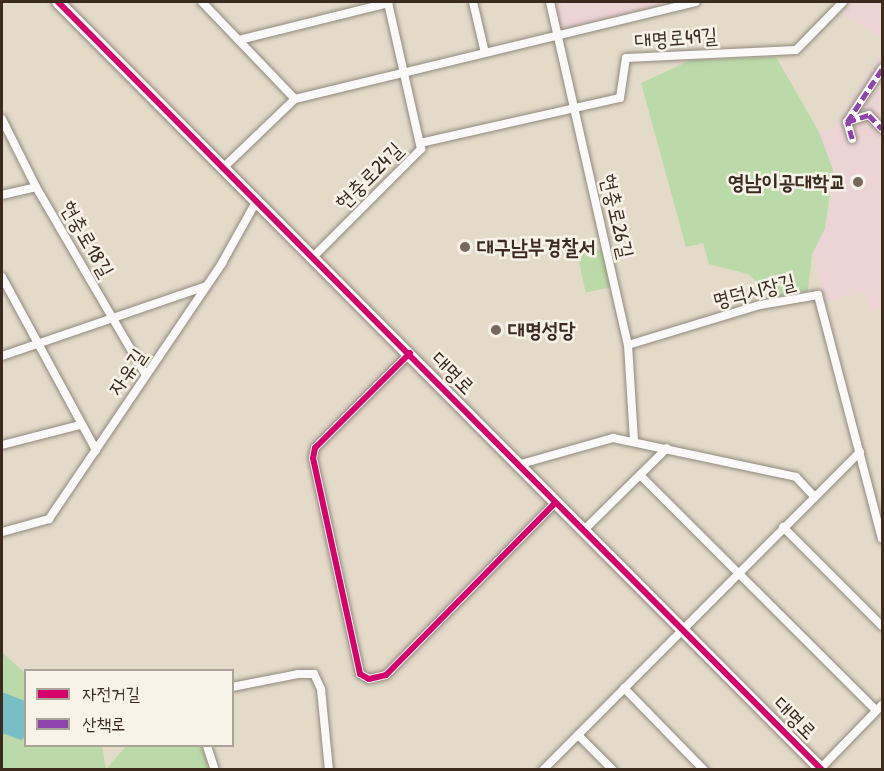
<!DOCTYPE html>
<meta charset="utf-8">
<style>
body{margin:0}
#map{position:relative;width:884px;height:771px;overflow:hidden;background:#e3dac8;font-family:"Patrick Hand","Poor Story",sans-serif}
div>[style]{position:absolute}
.built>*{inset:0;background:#ecd4d5}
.green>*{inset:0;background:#badaa9;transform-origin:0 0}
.water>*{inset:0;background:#76bfc4}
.roads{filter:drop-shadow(0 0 2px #90897d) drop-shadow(0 0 2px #90897d)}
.minor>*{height:8px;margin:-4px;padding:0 4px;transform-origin:4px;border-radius:4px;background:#fbf9f7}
.secondary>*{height:12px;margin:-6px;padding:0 6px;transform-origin:6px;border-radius:6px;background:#fbf9f7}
.quiet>*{height:4.5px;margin-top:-2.25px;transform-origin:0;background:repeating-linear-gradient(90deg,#8e44ad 0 9px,transparent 0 13.5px)}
.cycleway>*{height:6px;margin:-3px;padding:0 3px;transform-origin:3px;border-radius:3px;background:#d6006c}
.dots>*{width:16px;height:16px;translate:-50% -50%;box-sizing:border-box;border:3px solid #f7f3e8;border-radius:50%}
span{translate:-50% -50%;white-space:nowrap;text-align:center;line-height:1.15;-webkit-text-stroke:5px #f7f3e8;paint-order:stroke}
.street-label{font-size:21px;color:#3b2a1e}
.poi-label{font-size:21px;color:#3b2a1e;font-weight:700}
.right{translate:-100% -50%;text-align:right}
.left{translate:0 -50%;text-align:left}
.frame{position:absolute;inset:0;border:3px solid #3b2a1e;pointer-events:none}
.legend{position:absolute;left:24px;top:669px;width:210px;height:78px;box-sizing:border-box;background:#f7f3e8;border:2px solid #aca397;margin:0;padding:8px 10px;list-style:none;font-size:18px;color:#3b2a1e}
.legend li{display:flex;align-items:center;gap:12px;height:30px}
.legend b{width:30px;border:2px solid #aca397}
</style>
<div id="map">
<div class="built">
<i style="clip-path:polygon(553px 2px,669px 2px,560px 30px)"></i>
<i style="clip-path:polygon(852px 2px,882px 2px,882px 37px,841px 13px)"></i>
<i style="clip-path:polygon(882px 51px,882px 306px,869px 311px,863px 291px,827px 303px,812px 254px,825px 229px,833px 194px,833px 170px,819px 132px,836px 126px)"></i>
</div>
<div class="green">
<i style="clip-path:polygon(776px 57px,819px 132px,833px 170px,825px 229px,812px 254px,808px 291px,775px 297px,748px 274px,709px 264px,703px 243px,686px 247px,641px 83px,691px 60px)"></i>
<i style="left:603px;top:249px;width:39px;height:26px;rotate:78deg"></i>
<i style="clip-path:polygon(2px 652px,25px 673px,26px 746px,102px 746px,106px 769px,126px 746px,203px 746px,208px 769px,2px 769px)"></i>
</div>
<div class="water">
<i style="clip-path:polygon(2px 692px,25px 701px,25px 737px,21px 740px,2px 733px)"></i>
</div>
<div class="roads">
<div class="minor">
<i style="left:202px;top:2px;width:134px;rotate:46.2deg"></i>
<i style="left:473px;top:2px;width:52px;rotate:76.8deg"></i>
<i style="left:550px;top:2px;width:352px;rotate:77.2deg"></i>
<i style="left:628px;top:345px;width:96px;rotate:86.4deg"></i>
<i style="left:239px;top:40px;width:154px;rotate:-13.9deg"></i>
<i style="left:2px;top:119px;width:76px;rotate:63.4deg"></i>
<i style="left:36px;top:187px;width:218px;rotate:59.7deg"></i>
<i style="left:847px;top:122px;width:23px;rotate:-18deg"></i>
<i style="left:869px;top:115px;width:19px;rotate:47deg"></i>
<i style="left:852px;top:139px;width:18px;rotate:-106deg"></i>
<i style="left:847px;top:122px;width:64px;rotate:-56.6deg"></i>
<i style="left:420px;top:143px;width:205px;rotate:-12.7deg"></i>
<i style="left:620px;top:98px;width:40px;rotate:-81.5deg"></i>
<i style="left:626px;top:58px;width:170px;rotate:-2.7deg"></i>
<i style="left:796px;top:50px;width:67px;rotate:-45.6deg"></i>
<i style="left:224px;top:167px;width:98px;rotate:-43.8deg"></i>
<i style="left:295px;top:99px;width:412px;rotate:-13.6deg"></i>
<i style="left:2px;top:195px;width:35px;rotate:-13deg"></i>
<i style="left:313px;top:257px;width:153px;rotate:-45deg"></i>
<i style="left:421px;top:149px;width:151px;rotate:-102.7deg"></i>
<i style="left:2px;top:277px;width:197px;rotate:61.5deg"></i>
<i style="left:628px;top:345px;width:138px;rotate:-16.9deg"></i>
<i style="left:760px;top:305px;width:59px;rotate:-9.8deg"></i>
<i style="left:818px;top:295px;width:252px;rotate:75.3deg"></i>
<i style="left:410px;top:353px;width:134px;rotate:135deg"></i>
<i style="left:315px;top:448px;width:10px;rotate:101deg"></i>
<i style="left:313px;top:458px;width:221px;rotate:77.7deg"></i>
<i style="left:360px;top:674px;width:10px;rotate:29deg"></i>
<i style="left:369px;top:679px;width:17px;rotate:-13deg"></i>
<i style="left:386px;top:675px;width:241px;rotate:-45.5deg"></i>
<i style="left:2px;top:356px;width:216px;rotate:-18.9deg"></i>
<i style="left:2px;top:445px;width:81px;rotate:-14.4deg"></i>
<i style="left:521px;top:464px;width:96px;rotate:-15.8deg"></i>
<i style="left:613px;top:438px;width:187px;rotate:12deg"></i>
<i style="left:796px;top:477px;width:26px;rotate:47deg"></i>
<i style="left:640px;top:475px;width:333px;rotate:44.9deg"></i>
<i style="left:783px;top:527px;width:140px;rotate:45deg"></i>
<i style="left:585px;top:529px;width:115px;rotate:-44.6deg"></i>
<i style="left:2px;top:532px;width:49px;rotate:-15.5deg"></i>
<i style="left:49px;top:519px;width:309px;rotate:-55.9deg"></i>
<i style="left:222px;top:263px;width:72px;rotate:-60.9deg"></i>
<i style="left:232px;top:687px;width:67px;rotate:-11.1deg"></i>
<i style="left:298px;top:674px;width:16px"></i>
<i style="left:314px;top:674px;width:17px;rotate:65deg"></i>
<i style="left:321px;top:689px;width:81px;rotate:84.4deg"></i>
<i style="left:624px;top:688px;width:115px;rotate:45.7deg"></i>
<i style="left:578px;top:735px;width:49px;rotate:45deg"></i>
<i style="left:207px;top:746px;width:25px;rotate:72deg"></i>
<i style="left:543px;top:770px;width:449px;rotate:-45.1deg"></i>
<i style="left:819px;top:770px;width:91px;rotate:-45.9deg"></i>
</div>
<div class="secondary">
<i style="left:58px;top:2px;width:1083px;rotate:45.15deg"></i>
</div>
</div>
<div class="quiet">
<i style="left:847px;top:122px;width:23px;rotate:-18deg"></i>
<i style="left:869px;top:115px;width:19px;rotate:47deg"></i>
<i style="left:852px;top:139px;width:18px;rotate:-106deg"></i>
<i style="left:847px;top:122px;width:64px;rotate:-56.6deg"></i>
</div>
<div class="cycleway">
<i style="left:58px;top:2px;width:1083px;rotate:45.15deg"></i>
<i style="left:410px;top:353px;width:134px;rotate:135deg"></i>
<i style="left:315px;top:448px;width:10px;rotate:101deg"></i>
<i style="left:313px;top:458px;width:221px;rotate:77.7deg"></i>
<i style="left:360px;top:674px;width:10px;rotate:29deg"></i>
<i style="left:369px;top:679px;width:17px;rotate:-13deg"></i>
<i style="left:386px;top:675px;width:241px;rotate:-45.5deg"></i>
</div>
<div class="dots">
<i style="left:858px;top:182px;background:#76685a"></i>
<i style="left:465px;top:247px;background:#76685a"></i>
<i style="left:496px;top:330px;background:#76685a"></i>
</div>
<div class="street-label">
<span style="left:676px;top:38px;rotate:-4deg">대명로49길</span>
<span style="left:369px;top:176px;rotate:-45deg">현충로24길</span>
<span style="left:617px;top:216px;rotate:77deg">현충로26길</span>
<span style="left:87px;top:239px;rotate:60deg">현충로18길</span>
<span style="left:754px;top:291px;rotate:-14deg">명덕시장길</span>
<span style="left:127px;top:372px;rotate:-56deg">자유길</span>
<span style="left:453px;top:373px;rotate:45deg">대명로</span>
<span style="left:795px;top:718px;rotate:45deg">대명로</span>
</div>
<div class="poi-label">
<span class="right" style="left:846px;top:182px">영남이공대학교</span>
<span class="left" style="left:477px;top:247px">대구남부경찰서</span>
<span class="left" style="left:508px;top:330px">대명성당</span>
</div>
<div class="frame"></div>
<ul class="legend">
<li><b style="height:8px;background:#d6006c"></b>자전거길</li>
<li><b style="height:8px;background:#8e44ad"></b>산책로</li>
</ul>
</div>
